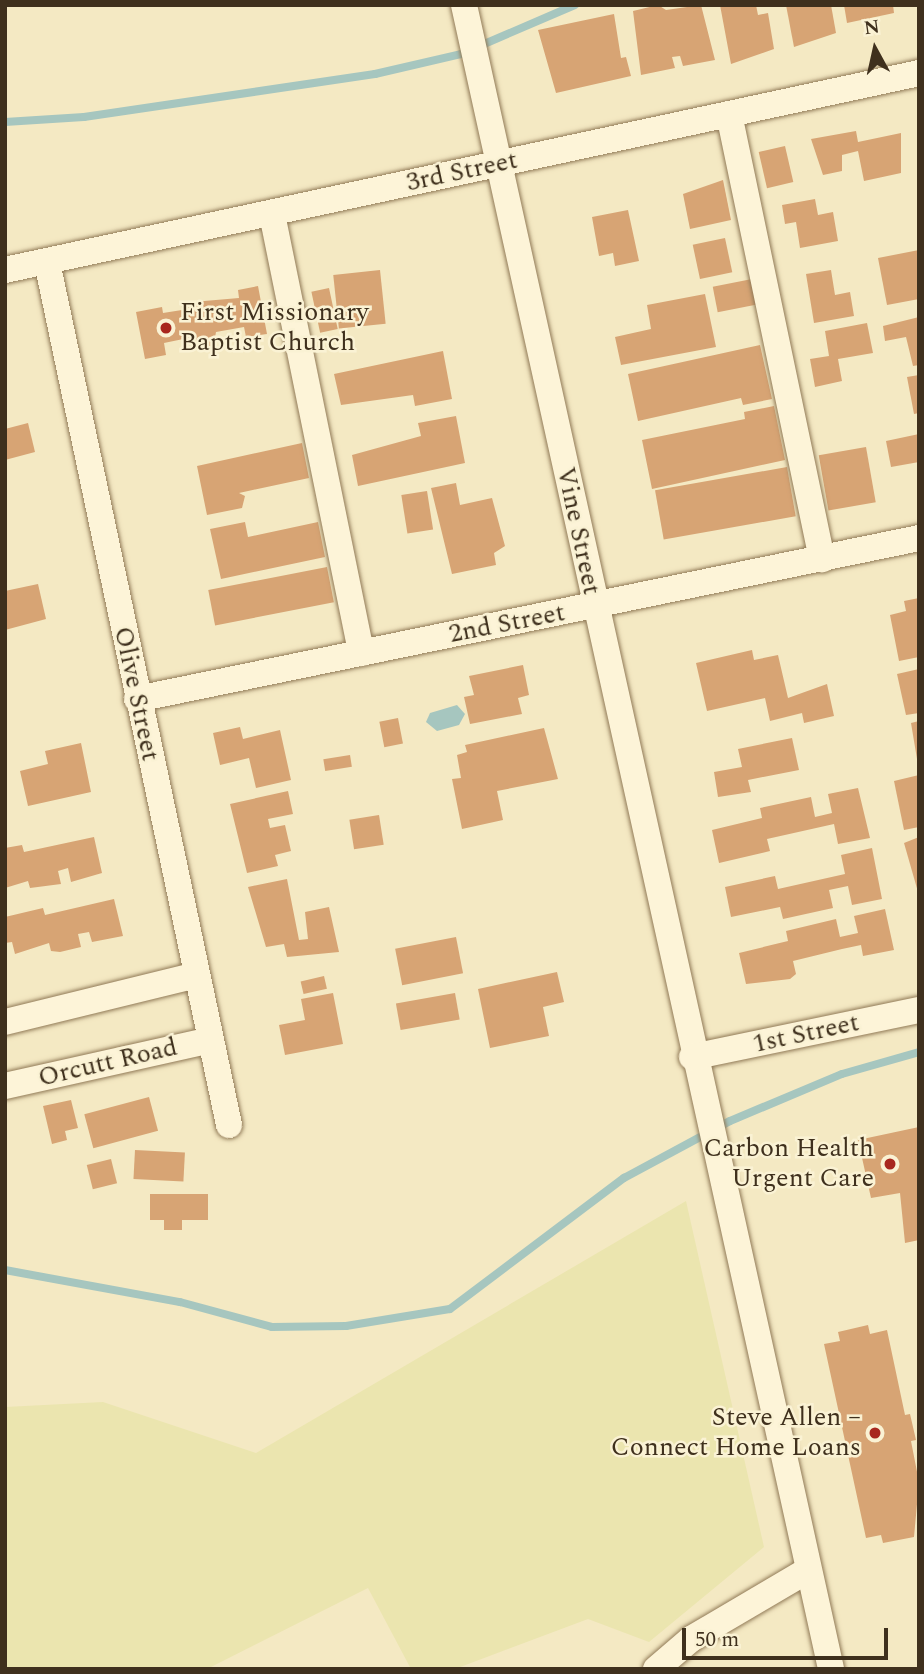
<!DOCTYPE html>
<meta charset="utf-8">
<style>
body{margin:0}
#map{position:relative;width:924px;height:1674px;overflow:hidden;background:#f4e9c3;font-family:Spectral,serif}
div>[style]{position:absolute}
.farmland>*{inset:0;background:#ebe5af}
.water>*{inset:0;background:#a6c6bf}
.stream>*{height:8px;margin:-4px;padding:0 4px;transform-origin:4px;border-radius:4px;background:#a6c6bf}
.building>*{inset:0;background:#d7a474;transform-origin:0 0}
.roads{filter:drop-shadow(0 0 2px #917a57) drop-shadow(0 0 2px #917a57)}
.minor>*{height:26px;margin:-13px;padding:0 13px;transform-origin:13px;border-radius:13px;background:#fdf4d8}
.dots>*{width:19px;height:19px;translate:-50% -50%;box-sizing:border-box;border:4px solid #faf2d4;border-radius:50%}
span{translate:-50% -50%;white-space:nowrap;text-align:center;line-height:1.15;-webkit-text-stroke:5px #faf2d4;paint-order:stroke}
.street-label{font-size:26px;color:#3f301d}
.poi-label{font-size:26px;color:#3f301d}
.left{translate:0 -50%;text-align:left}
.right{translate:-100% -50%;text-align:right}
.frame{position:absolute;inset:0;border:7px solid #3f301d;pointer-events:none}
.north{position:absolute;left:840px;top:14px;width:70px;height:70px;-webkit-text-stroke:5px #faf2d4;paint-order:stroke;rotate:352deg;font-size:19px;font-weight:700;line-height:28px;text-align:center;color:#3f301d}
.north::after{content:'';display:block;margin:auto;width:24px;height:32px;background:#3f301d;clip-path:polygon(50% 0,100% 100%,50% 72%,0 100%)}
.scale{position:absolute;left:682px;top:1628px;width:206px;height:32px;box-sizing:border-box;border:4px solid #3f301d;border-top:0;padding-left:9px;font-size:21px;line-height:24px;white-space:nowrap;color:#3f301d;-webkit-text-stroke:5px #faf2d4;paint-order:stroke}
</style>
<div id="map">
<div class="farmland">
<i style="clip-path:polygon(686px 1201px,764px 1547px,649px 1642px,588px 1619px,455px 1669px,411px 1669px,368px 1588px,207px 1669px,5px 1669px,5px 1407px,103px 1402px,256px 1453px)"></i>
</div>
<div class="water">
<i style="clip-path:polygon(457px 705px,465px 714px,459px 725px,437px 731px,426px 722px,430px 713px)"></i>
</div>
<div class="stream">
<i style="left:5px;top:122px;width:79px;rotate:-3.6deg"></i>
<i style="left:84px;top:117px;width:294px;rotate:-8.4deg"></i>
<i style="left:375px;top:74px;width:88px;rotate:-13.1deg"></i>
<i style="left:461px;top:54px;width:124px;rotate:-23.3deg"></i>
<i style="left:5px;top:1270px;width:178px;rotate:10.4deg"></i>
<i style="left:180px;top:1302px;width:95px;rotate:15.2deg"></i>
<i style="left:272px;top:1327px;width:74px;rotate:-0.8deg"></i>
<i style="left:346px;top:1326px;width:105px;rotate:-9.3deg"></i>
<i style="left:450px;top:1309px;width:218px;rotate:-37deg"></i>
<i style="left:624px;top:1178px;width:120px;rotate:-28.3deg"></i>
<i style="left:730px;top:1121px;width:121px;rotate:-22.8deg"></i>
<i style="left:842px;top:1074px;width:80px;rotate:-15.9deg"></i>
</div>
<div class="building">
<i style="clip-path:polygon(658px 5px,666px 10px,701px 5px,715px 60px,683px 66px,680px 56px,672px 57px,675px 68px,641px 75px,633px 11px)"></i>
<i style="clip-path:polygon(720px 5px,756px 5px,758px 15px,768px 13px,774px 49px,731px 64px)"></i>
<i style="clip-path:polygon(786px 5px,831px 5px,836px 33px,794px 47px)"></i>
<i style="clip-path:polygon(844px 5px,893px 5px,894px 13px,847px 23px)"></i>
<i style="clip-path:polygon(614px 14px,621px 58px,626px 57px,631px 76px,556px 93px,538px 30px)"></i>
<i style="clip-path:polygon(856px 131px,858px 142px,901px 133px,901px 173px,864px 181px,858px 151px,842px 155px,842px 171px,823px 175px,811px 139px)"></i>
<i style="left:785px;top:146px;width:37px;height:27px;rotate:77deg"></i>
<i style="clip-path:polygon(723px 180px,731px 220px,690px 229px,683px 194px)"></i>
<i style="clip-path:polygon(815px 199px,818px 215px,833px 212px,838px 241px,800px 248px,796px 222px,785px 224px,782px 205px)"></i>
<i style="clip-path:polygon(628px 210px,639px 261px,615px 266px,613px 253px,599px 256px,592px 217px)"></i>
<i style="left:725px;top:238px;width:35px;height:33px;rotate:78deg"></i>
<i style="clip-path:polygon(919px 250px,919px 299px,887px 305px,878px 258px)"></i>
<i style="left:380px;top:270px;width:54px;height:47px;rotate:84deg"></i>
<i style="clip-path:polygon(831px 270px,835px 295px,850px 292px,854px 316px,814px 323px,806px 274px)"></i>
<i style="left:752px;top:279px;width:26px;height:40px;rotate:79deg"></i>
<i style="clip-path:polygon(258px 286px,267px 334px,246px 337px,244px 327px,216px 332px,213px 349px,202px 351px,193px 337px,164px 343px,166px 355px,145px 359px,136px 312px,162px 307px,163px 313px,182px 310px,181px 303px,239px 298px,238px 290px)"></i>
<i style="left:329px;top:288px;width:42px;height:18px;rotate:78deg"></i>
<i style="clip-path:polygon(705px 294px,716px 347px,621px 365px,615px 337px,651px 329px,647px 305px)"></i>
<i style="clip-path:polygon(919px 317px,919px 365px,913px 366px,906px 337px,885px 341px,883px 326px)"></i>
<i style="clip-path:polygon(867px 323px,873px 353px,838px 359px,842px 381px,815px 387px,810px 359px,829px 356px,825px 331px)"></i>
<i style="clip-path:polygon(760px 345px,772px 399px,743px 405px,741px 398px,638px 421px,628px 374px)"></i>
<i style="clip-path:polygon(443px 351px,452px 399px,415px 406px,413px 395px,341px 405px,334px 374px)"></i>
<i style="clip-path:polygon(919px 375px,919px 413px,914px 414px,907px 377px)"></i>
<i style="clip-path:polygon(774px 406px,785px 460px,652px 489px,642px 440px,745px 419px,744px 412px)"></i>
<i style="clip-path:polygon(456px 416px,465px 463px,358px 486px,352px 455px,421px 436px,418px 423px)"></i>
<i style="clip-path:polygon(28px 423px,35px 452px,5px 460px,5px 429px)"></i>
<i style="clip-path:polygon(919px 434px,919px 462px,891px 467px,886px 441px)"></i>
<i style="clip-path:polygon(302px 443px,309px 478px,239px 493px,245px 496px,242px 508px,207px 515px,197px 466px)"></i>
<i style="left:866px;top:447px;width:56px;height:48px;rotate:80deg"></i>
<i style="left:787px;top:467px;width:50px;height:134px;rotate:80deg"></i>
<i style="clip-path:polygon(456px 483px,460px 505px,492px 498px,505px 546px,494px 553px,496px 565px,452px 574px,431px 488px)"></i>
<i style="left:427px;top:491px;width:39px;height:26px;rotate:81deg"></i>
<i style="clip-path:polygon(245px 522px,248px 537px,318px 522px,325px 557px,221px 579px,210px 529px)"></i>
<i style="left:327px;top:567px;width:36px;height:121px;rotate:79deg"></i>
<i style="clip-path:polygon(38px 584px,46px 619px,5px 630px,5px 591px)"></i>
<i style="clip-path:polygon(919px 598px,919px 657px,899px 661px,890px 615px,906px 611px,904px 601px)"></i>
<i style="clip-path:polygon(752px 650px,754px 660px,778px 655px,788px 698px,827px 684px,834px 716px,804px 723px,802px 713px,770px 721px,765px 698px,707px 711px,696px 663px)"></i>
<i style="clip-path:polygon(523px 665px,529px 695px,518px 698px,522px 714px,470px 724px,464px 697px,474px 695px,469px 676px)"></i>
<i style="clip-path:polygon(919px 669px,919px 713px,906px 715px,897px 674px)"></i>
<i style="left:398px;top:718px;width:26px;height:19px;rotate:79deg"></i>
<i style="clip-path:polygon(919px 721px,919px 759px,917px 759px,911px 723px)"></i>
<i style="clip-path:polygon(240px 727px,243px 739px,280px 730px,291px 780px,256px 788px,249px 758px,220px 765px,213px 733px)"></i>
<i style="clip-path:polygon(544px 728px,558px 779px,497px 791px,503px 820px,462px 829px,452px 779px,461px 778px,457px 755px,467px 752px,465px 745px)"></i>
<i style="clip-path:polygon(792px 738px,799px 770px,748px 780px,751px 792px,718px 797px,714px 772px,742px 767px,738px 749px)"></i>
<i style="clip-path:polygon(81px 743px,91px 792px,28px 806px,20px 771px,48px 764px,45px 751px)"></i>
<i style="left:350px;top:755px;width:12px;height:27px;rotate:81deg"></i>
<i style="clip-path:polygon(919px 775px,919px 827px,904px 830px,894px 781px)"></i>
<i style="clip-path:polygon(858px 788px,870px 838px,838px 844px,834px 824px,767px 839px,770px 851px,719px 863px,712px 830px,762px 818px,760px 808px,811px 797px,815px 817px,832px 813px,828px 794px)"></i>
<i style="clip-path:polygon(288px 791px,293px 814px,268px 819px,270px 828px,285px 825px,291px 851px,275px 855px,278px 866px,247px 873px,230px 804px)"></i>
<i style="left:379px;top:815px;width:30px;height:30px;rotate:81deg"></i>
<i style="clip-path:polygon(94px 837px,102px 873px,71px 882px,68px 868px,58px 871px,61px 884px,30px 888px,28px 881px,5px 888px,5px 848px,22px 845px,24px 852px)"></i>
<i style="clip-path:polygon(919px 837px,919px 892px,918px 892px,904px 843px)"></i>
<i style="clip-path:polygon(872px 848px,882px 899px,852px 905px,848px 886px,829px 890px,833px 908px,783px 919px,780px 907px,731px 917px,725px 887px,775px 876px,778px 889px,845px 874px,841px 855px)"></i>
<i style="clip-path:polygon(287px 879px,299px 940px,308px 939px,305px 912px,329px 907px,339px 952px,287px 957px,284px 944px,266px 947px,248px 887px)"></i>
<i style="clip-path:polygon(114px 899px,123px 936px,92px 942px,89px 932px,78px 934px,81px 947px,60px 952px,51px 951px,49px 943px,15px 954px,12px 942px,5px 943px,5px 917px,43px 908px,45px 915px)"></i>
<i style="clip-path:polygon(885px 909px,894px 950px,863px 956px,861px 945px,842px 949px,793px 961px,796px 974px,790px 979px,746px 984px,739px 953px,788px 941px,786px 931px,836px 919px,840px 937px,858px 933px,854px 916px)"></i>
<i style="left:456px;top:937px;width:37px;height:62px;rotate:79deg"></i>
<i style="clip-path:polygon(557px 972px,564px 1002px,543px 1007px,549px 1036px,490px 1048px,478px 989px)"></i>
<i style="left:324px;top:976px;width:13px;height:24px;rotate:77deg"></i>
<i style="clip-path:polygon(333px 993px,343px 1044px,285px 1055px,279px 1025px,305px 1020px,301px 999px)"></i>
<i style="left:455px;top:993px;width:27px;height:60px;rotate:80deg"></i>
<i style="left:149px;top:1097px;width:35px;height:67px;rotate:75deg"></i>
<i style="clip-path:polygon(71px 1100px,78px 1128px,65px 1131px,67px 1140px,52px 1144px,43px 1106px)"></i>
<i style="clip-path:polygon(919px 1127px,919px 1240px,905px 1243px,900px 1193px,871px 1198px,858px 1140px)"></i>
<i style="left:135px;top:1150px;width:50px;height:29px;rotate:3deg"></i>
<i style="left:111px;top:1159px;width:25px;height:25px;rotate:76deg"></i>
<i style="clip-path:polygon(150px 1194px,208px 1194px,208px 1220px,182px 1220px,182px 1230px,164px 1230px,164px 1220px,150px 1220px)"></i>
<i style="clip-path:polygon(868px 1325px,870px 1334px,887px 1330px,905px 1415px,910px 1414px,916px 1440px,911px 1441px,919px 1482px,914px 1537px,883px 1543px,881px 1535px,866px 1538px,824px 1344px,840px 1341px,838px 1332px)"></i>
</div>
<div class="roads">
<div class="minor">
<i style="left:464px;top:5px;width:1704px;rotate:77.56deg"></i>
<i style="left:729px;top:114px;width:455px;rotate:78.2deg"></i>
<i style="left:272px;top:214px;width:448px;rotate:78.5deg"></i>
<i style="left:47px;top:262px;width:882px;rotate:78.09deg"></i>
<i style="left:5px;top:270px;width:935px;rotate:-12.16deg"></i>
<i style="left:137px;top:699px;width:798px;rotate:-11.63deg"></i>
<i style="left:5px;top:1022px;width:197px;rotate:-13.8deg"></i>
<i style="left:692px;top:1057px;width:232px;rotate:-11.7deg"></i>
<i style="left:5px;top:1086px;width:210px;rotate:-12.6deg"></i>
<i style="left:656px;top:1669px;width:46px;rotate:-40.6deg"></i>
<i style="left:691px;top:1639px;width:136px;rotate:-30.5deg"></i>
</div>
</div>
<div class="dots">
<i style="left:166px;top:328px;background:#a8271e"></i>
<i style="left:890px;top:1164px;background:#a8271e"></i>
<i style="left:875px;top:1433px;background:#a8271e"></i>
</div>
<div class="street-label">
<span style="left:462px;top:172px;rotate:-12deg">3rd Street</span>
<span style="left:578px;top:531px;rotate:78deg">Vine Street</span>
<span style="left:507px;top:624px;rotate:-11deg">2nd Street</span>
<span style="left:136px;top:694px;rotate:78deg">Olive Street</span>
<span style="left:806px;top:1034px;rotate:-12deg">1st Street</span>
<span style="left:108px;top:1063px;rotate:-13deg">Orcutt Road</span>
</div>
<div class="poi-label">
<span class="left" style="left:180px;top:328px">First Missionary<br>Baptist Church</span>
<span class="right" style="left:874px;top:1164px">Carbon Health<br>Urgent Care</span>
<span class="right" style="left:861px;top:1433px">Steve Allen –<br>Connect Home Loans</span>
</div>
<div class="frame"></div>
<div class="north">N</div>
<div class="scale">50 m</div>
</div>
